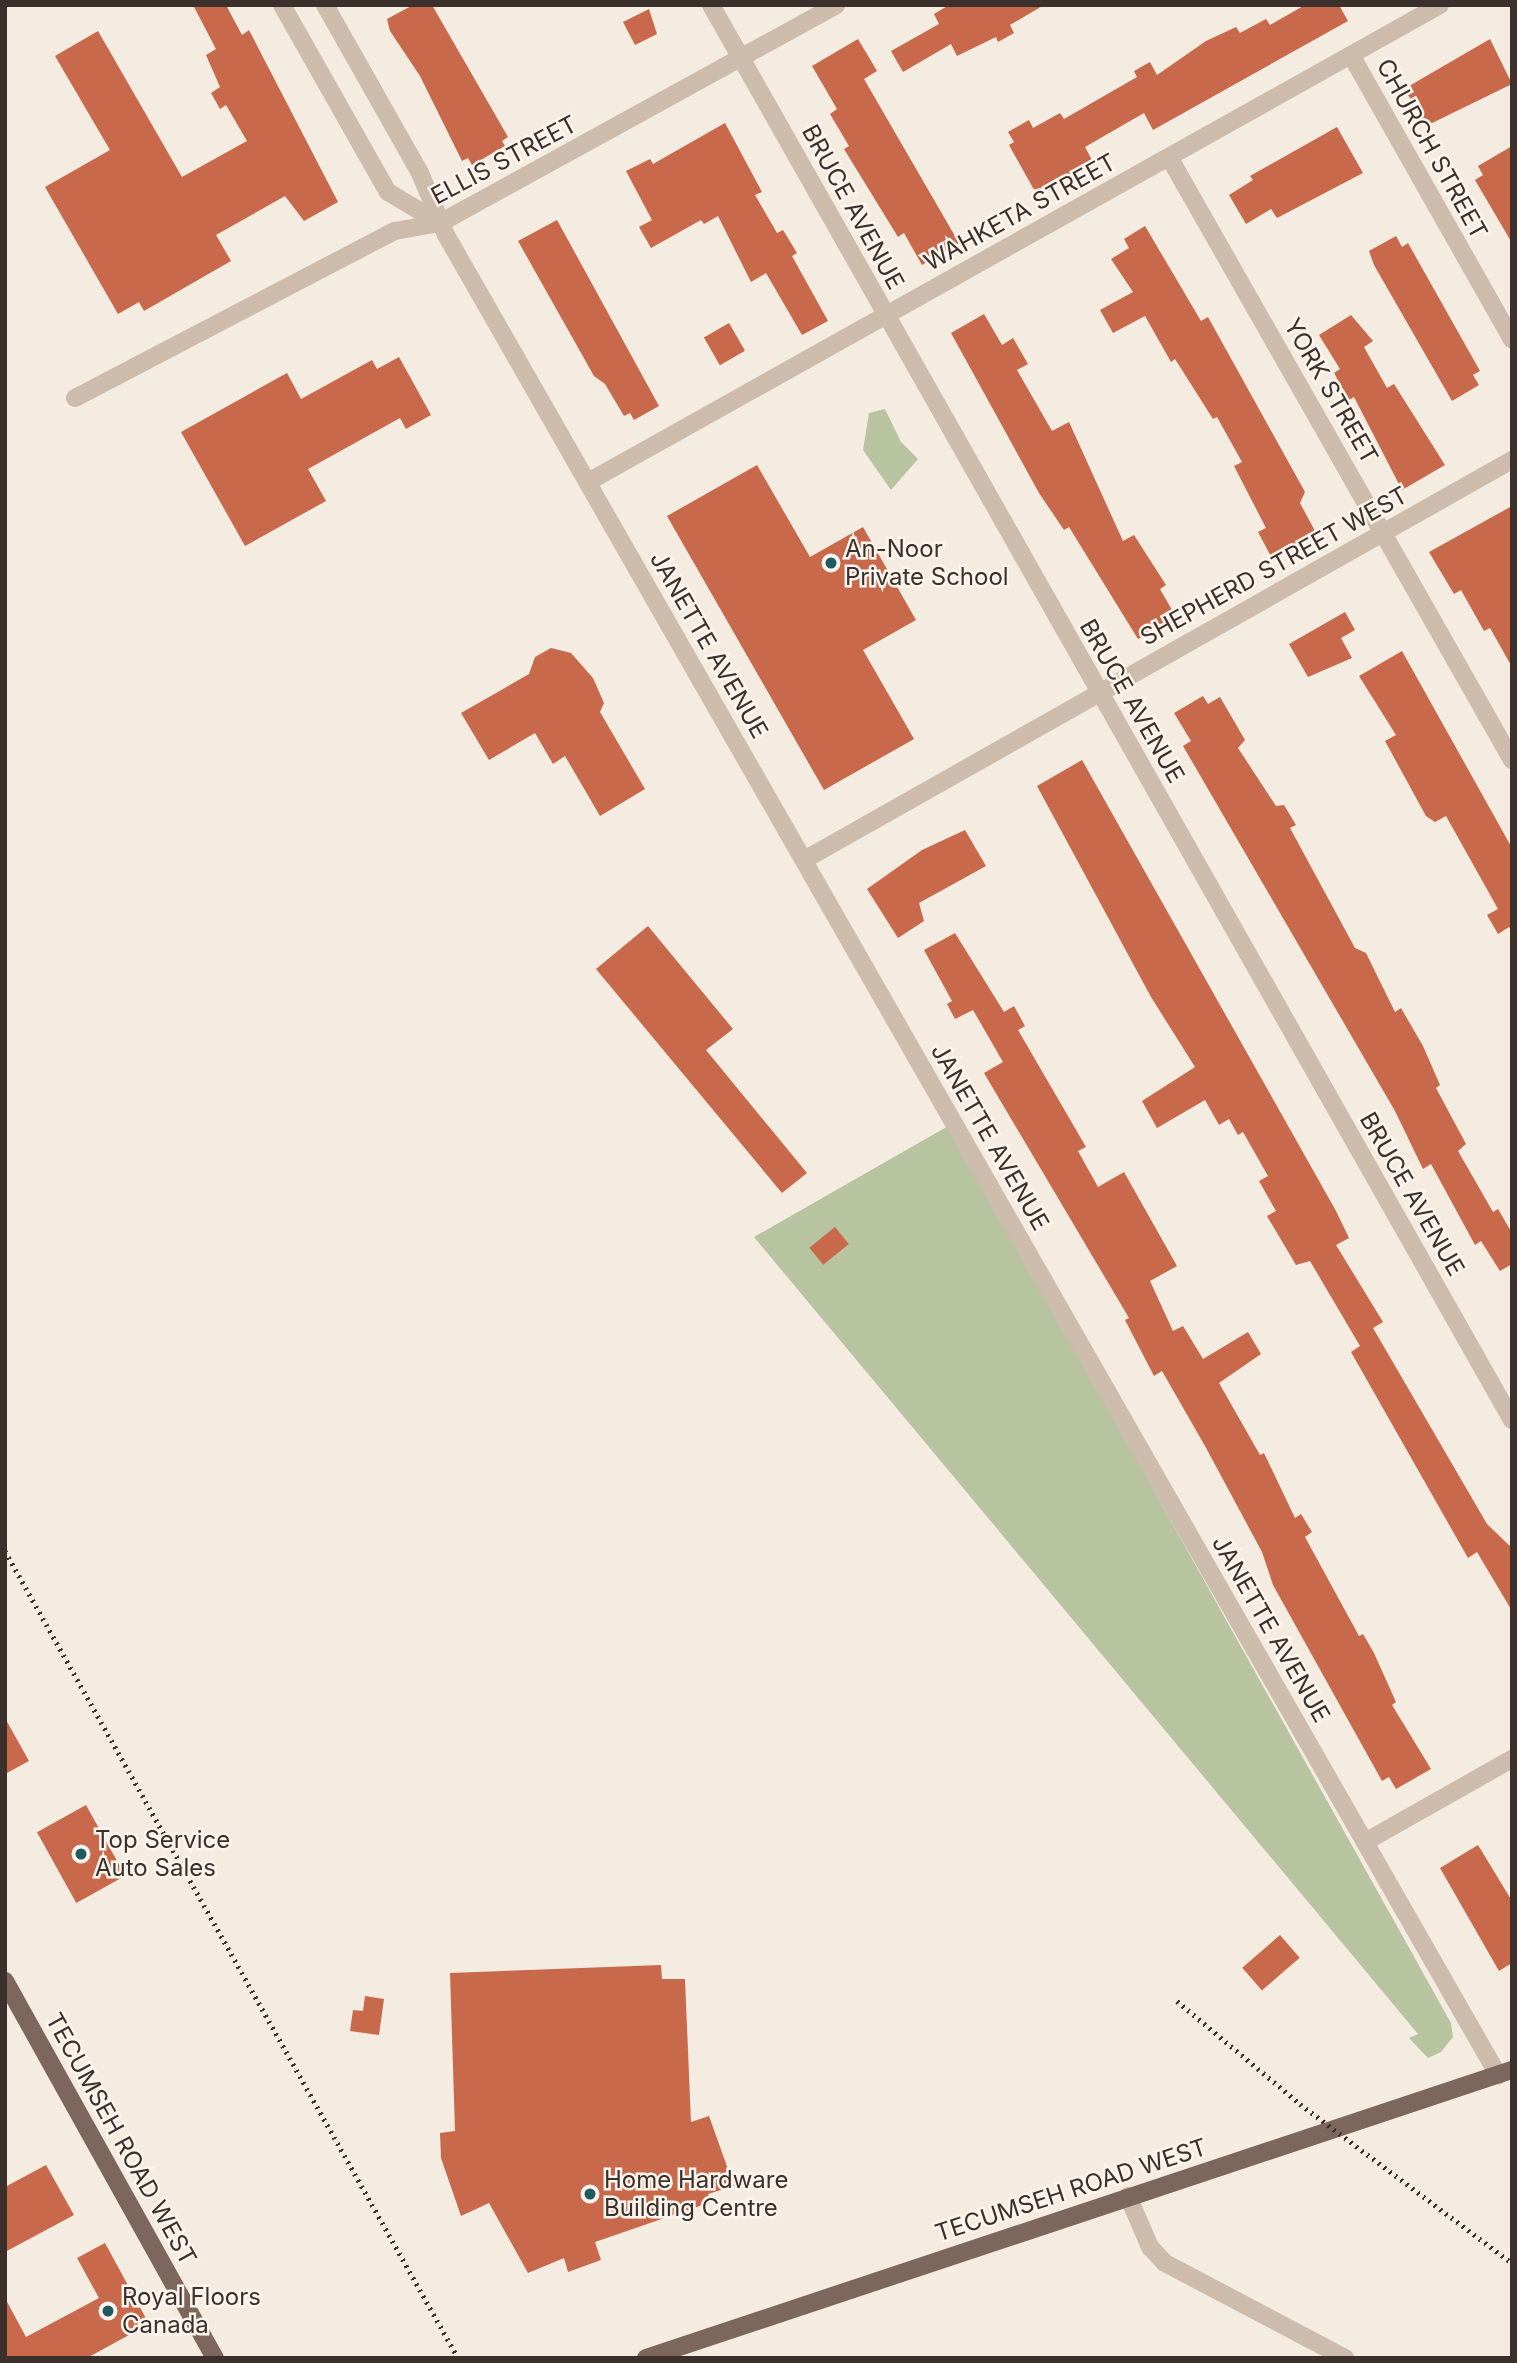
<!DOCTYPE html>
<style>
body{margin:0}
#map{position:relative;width:1517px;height:2363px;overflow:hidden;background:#f4ebe1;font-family:Inter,sans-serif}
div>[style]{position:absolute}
.green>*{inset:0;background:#b8c4a0}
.building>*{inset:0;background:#c8694b;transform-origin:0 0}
.minor>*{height:18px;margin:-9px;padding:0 9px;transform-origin:9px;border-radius:9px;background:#cdbbac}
.major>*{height:18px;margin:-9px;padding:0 9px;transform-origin:9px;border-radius:9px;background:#7d675c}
.rail>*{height:5px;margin-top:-2.5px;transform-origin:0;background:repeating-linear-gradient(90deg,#3b302b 0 2px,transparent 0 7px)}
.dots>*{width:19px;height:19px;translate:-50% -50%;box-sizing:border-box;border:4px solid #fbf5ee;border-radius:50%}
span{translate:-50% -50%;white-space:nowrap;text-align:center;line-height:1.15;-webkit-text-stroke:5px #fbf5ee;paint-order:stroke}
.street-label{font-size:24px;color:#3b302b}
.poi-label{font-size:24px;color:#3b302b}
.left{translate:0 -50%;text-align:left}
.frame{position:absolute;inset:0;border:7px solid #3b302b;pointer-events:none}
</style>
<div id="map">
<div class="green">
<i style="clip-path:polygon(885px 409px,901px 442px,918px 459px,891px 490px,863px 450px,869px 413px)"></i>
<i style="clip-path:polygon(950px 1125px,1451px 2023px,1453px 2037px,1441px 2052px,1428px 2058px,1409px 2038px,1418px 2034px,754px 1237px)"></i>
</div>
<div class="building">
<i style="clip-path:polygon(193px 5px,226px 5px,242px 35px,249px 30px,338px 202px,304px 221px,285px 196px,216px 235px,231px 261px,144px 311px,139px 302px,118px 314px,45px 187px,110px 150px,55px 56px,98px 31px,182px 177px,247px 141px,226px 105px,220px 109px,211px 93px,220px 87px,206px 55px,216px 49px)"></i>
<i style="clip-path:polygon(413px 5px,432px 5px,508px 137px,502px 141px,505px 146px,472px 165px,468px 158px,462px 161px,420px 76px,390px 31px,387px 19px)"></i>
<i style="clip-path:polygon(949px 5px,1044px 5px,1010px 25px,1014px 33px,998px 42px,996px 37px,957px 56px,951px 44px,903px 72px,891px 51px,939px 24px,934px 14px)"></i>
<i style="clip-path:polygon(1305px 5px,1339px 5px,1348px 21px,1153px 130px,1144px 113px,1085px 147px,1093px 162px,1038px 192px,1033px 188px,1009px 145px,1014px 142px,1008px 132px,1029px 120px,1033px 128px,1060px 113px,1064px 119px,1137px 77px,1134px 71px,1150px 62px,1157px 75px,1206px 41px,1236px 27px,1240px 33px,1266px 19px,1270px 25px)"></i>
<i style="clip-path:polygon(649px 9px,657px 34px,635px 45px,623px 22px)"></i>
<i style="clip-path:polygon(858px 39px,877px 71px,864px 79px,959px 243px,922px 265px,904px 233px,898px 237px,844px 149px,849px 146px,830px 114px,837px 109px,812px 66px)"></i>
<i style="clip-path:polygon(1490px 39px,1512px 84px,1428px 125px,1404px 89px)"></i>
<i style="clip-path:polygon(725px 123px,762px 192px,755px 195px,777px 233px,783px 230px,797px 253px,792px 256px,828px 321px,802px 335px,766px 273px,751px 282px,718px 216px,704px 224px,701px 220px,651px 248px,639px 227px,652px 220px,626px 171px,650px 159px,653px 164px)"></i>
<i style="clip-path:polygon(1337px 127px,1363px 173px,1277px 218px,1271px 209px,1246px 224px,1229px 195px,1253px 180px,1250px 176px)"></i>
<i style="clip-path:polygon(1512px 146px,1512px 243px,1475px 180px,1483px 175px,1478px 166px)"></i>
<i style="clip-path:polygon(557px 220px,659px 406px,634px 420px,630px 413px,624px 416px,605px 384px,594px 376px,518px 241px)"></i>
<i style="clip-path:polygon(1145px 226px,1201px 321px,1208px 317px,1305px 492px,1300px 503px,1315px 531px,1273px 560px,1258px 532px,1266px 528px,1234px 466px,1242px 462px,1217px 417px,1213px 419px,1175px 359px,1171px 362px,1145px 316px,1113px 333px,1100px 310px,1133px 292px,1111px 259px,1129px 248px,1124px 239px)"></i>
<i style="clip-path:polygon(1396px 236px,1402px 247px,1408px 243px,1480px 371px,1473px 375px,1479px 385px,1452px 401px,1374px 265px,1369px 251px)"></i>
<i style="clip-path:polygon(984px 314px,1002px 345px,1013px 338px,1028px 364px,1017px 370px,1052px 431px,1069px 422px,1123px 541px,1134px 535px,1166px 585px,1160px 589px,1176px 617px,1138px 639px,1069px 527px,1064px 530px,1039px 493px,951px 333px)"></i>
<i style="clip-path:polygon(1351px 315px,1373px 341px,1364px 347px,1387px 388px,1394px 384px,1445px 465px,1402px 490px,1354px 397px,1349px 400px,1334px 373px,1340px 369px,1319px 335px)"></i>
<i style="left:729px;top:323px;width:32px;height:29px;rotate:60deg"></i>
<i style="clip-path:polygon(399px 357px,431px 415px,406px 429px,400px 418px,308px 469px,326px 501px,245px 546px,181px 432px,287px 373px,301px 399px,372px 360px,377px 369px)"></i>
<i style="clip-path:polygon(757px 465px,810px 557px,863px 527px,916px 620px,863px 650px,914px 739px,824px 790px,667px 516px)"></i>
<i style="clip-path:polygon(1512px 506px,1512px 667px,1490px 628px,1484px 631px,1461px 590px,1454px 594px,1429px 552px)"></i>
<i style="clip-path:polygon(1345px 612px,1355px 630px,1341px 638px,1352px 658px,1308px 677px,1289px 644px)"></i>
<i style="clip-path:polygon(551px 648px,571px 653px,593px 678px,604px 703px,600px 712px,645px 789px,600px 816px,565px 756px,553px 764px,535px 733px,489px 760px,461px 713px,529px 674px,535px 657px)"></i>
<i style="clip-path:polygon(1402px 651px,1512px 848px,1512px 932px,1509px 927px,1498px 934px,1487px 915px,1498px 909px,1446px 816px,1435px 822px,1426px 816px,1385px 741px,1396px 735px,1359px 676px)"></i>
<i style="clip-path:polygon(1203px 696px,1208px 704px,1220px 697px,1245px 740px,1238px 748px,1276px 806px,1284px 805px,1296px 825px,1290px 828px,1355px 948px,1366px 953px,1395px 1012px,1401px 1008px,1423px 1046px,1440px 1085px,1436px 1088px,1466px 1144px,1458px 1151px,1493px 1212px,1498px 1209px,1512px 1233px,1512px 1264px,1500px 1271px,1481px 1241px,1475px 1245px,1431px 1164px,1423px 1169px,1395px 1111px,1183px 746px,1191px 741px,1174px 713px)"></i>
<i style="clip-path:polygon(1082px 760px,1336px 1211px,1349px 1238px,1336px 1245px,1383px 1322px,1373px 1328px,1487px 1524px,1512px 1548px,1512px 1611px,1477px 1552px,1468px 1558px,1351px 1352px,1360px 1346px,1310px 1261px,1296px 1265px,1267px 1216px,1276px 1211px,1259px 1181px,1268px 1176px,1243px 1132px,1238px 1135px,1229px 1119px,1219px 1125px,1205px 1100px,1157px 1128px,1142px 1101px,1195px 1067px,1151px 997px,1037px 786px)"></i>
<i style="clip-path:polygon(965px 830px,986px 866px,919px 903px,924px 921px,898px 938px,867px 889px,922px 850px)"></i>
<i style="clip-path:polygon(648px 926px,733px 1029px,706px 1050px,807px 1173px,782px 1193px,596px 969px)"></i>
<i style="clip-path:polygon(955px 933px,1004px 1012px,1014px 1006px,1025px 1026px,1018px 1030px,1086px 1147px,1078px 1151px,1098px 1187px,1124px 1172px,1177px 1266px,1150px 1281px,1173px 1331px,1183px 1326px,1203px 1359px,1248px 1332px,1261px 1354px,1219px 1383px,1260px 1455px,1264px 1453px,1295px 1518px,1301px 1514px,1312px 1532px,1305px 1537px,1359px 1636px,1363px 1634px,1374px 1653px,1396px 1702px,1392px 1705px,1431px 1769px,1396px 1789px,1389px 1777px,1382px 1781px,1273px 1585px,1262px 1552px,1205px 1446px,1162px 1371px,1154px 1376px,1125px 1320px,1129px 1318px,984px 1073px,1003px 1062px,973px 1010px,955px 1019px,947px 1004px,952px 1001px,924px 950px)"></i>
<i style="left:835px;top:1227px;width:22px;height:33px;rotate:51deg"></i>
<i style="clip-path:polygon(5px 1718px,29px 1761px,5px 1774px)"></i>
<i style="left:86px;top:1805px;width:81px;height:56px;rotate:61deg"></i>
<i style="clip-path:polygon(1478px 1845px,1512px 1901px,1512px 1963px,1499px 1971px,1440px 1868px)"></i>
<i style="left:1280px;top:1935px;width:30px;height:50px;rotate:49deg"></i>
<i style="clip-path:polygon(661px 1965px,662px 1979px,685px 1979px,691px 2122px,709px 2116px,734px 2186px,708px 2194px,711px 2202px,595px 2242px,601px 2260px,568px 2272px,564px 2258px,528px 2273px,489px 2203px,461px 2216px,441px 2158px,440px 2133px,455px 2131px,450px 1973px)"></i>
<i style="clip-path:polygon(365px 1996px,384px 1999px,379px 2035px,350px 2031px,353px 2010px,363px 2011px)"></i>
<i style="clip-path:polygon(46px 2165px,74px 2215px,5px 2252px,5px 2187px)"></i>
<i style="clip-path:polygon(105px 2243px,149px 2324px,87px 2358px,5px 2358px,5px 2298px,26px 2337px,99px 2298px,77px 2258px)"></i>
</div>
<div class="minor">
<i style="left:282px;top:5px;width:215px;rotate:60.5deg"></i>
<i style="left:388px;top:192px;width:61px;rotate:30.8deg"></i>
<i style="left:325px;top:5px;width:193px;rotate:60.5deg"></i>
<i style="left:420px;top:173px;width:67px;rotate:67.2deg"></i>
<i style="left:446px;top:235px;width:2120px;rotate:60.24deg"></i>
<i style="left:711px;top:5px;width:1626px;rotate:60.49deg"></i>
<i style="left:1351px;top:55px;width:327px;rotate:60.5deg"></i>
<i style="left:1169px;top:157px;width:694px;rotate:60.37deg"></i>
<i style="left:75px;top:398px;width:361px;rotate:-27.6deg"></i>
<i style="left:395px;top:231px;width:46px;rotate:-10.1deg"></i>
<i style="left:440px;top:223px;width:452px;rotate:-28.8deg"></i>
<i style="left:588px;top:482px;width:976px;rotate:-29.24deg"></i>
<i style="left:804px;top:860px;width:813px;rotate:-29.47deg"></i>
<i style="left:1365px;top:1842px;width:169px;rotate:-29.5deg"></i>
<i style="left:1128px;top:2196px;width:56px;rotate:66.7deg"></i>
<i style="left:1150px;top:2247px;width:22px;rotate:47deg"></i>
<i style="left:1165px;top:2263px;width:204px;rotate:27.8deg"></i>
</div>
<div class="major">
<i style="left:5px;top:1981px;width:432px;rotate:60.9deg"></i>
<i style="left:646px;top:2358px;width:913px;rotate:-18.4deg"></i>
</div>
<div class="rail">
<i style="left:5px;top:1551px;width:925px;rotate:60.69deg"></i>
<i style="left:1177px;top:2001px;width:160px;rotate:39.9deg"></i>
<i style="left:1300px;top:2104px;width:265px;rotate:36.9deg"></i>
</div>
<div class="dots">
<i style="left:831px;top:563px;background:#1f5a5e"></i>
<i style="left:81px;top:1854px;background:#1f5a5e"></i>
<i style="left:590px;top:2194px;background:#1f5a5e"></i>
<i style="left:108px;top:2311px;background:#1f5a5e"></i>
</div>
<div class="street-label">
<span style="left:1432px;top:149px;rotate:61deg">CHURCH STREET</span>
<span style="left:504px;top:160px;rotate:-28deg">ELLIS STREET</span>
<span style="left:853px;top:207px;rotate:61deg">BRUCE AVENUE</span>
<span style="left:1020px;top:212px;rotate:-29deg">WAHKETA STREET</span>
<span style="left:1331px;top:391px;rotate:60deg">YORK STREET</span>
<span style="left:1274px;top:566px;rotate:-29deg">SHEPHERD STREET WEST</span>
<span style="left:709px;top:645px;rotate:60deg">JANETTE AVENUE</span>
<span style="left:1132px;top:701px;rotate:60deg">BRUCE AVENUE</span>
<span style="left:990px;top:1137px;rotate:60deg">JANETTE AVENUE</span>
<span style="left:1412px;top:1194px;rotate:60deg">BRUCE AVENUE</span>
<span style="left:1271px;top:1629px;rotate:60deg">JANETTE AVENUE</span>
<span style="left:121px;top:2139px;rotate:61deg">TECUMSEH ROAD WEST</span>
<span style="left:1071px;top:2190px;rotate:-18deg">TECUMSEH ROAD WEST</span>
</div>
<div class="poi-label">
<span class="left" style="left:845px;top:563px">An-Noor<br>Private School</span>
<span class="left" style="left:95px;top:1854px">Top Service<br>Auto Sales</span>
<span class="left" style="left:604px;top:2194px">Home Hardware<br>Building Centre</span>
<span class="left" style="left:122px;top:2311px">Royal Floors<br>Canada</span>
</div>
<div class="frame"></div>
</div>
